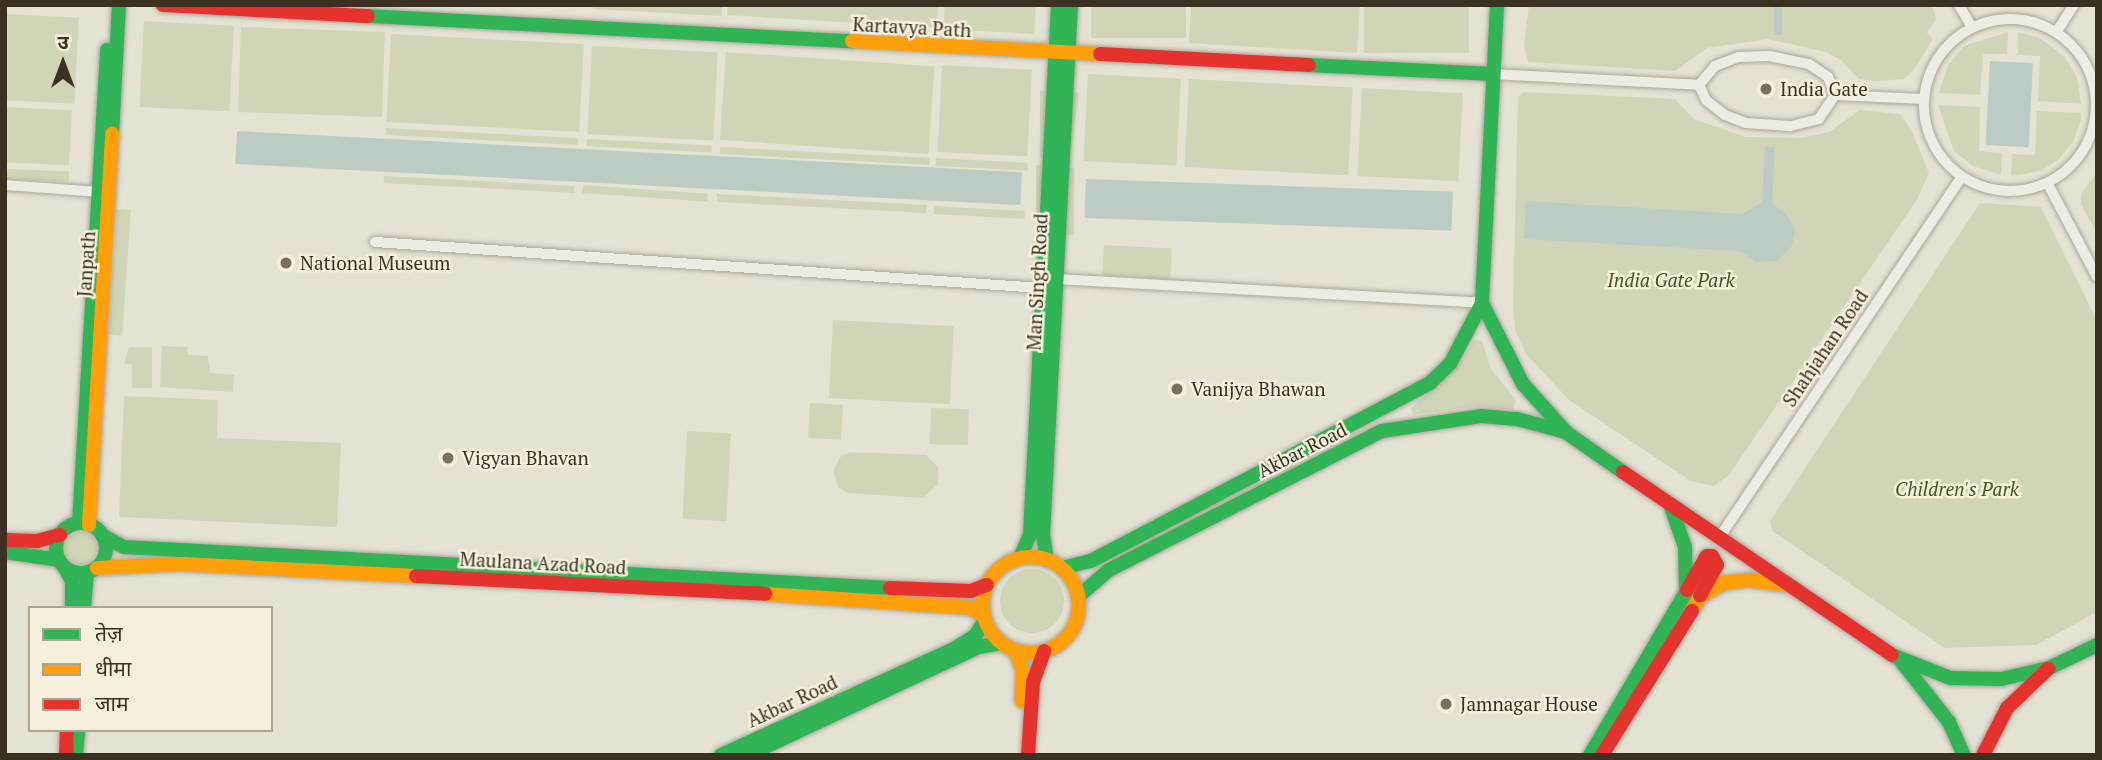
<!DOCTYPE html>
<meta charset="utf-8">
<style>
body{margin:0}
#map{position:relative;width:2102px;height:760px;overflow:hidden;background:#e4e2d3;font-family:"PT Serif","Noto Sans Devanagari",serif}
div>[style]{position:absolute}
.green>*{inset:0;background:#d0d5b7;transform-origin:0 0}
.round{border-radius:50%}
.water>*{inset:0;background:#bccbc4;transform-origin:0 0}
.roads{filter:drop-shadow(0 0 2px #aaa79b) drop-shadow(0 0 2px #aaa79b)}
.street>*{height:10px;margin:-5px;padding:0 5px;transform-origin:5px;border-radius:5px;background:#edece4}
.street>.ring{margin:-5px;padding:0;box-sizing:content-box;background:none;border:10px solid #edece4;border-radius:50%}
.fast>*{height:14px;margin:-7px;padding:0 7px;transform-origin:7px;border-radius:7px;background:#30b455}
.fast>.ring{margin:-7px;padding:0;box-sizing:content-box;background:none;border:14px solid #30b455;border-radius:50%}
.slow>*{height:14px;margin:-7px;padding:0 7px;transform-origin:7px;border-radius:7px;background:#ff9f0a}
.slow>.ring{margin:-7px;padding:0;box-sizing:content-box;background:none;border:14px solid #ff9f0a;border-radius:50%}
.jam>*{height:14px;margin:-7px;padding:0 7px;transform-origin:7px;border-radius:7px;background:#e5322d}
.dots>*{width:19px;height:19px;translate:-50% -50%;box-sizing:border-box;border:4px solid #f4f0db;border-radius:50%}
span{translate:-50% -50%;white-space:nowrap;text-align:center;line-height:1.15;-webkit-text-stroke:5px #f4f0db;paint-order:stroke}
.street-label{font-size:19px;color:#3a3123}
.poi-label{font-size:19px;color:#3a3123}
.left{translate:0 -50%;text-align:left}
.park-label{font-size:19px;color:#45552b;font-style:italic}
.frame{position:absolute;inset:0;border:7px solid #3a3123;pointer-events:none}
.legend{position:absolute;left:28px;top:606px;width:245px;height:126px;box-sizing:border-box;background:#f4f0db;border:2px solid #aaa491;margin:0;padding:9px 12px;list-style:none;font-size:21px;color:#3a3123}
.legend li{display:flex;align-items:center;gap:14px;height:35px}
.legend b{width:35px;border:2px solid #aaa491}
.north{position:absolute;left:28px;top:28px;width:70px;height:70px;-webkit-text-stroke:5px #f4f0db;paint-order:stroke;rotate:0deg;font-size:19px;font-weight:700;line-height:28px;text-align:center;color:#3a3123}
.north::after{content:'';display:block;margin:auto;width:24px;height:32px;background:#3a3123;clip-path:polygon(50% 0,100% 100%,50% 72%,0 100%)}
</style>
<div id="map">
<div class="green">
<i style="clip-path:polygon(593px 5px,722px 5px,722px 16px,593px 9px)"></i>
<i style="clip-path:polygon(728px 5px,938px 5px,937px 28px,727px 15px)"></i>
<i style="clip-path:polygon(945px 5px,1036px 5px,1034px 34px,943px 29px)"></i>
<i style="left:1091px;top:5px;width:95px;height:33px"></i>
<i style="clip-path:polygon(1191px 5px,1360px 5px,1357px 53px,1189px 43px)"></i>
<i style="left:1364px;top:5px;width:105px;height:48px"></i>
<i style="clip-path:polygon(1529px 5px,1932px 5px,1936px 19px,1927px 33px,1933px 39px,1914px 70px,1904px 79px,1875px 81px,1859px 79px,1841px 60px,1826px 52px,1768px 39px,1707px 48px,1675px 71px,1528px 62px,1524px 45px)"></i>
<i style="left:5px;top:14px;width:74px;height:86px;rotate:3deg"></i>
<i style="left:144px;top:21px;width:90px;height:86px;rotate:3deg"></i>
<i style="left:241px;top:27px;width:144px;height:85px;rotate:2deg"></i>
<i style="clip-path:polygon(2008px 32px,2007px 54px,1983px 54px,1980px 95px,1939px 93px,1948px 65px,1964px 46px)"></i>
<i style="clip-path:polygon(2018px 32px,2038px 37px,2063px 55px,2077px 77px,2081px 104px,2038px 101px,2040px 56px,2018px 55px)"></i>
<i style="left:391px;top:34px;width:193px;height:88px;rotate:3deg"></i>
<i style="left:592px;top:46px;width:126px;height:88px;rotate:3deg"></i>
<i style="left:726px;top:52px;width:209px;height:88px;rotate:4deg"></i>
<i style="left:942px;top:65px;width:90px;height:87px;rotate:3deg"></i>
<i style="left:1088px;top:74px;width:93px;height:87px;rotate:3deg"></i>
<i style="left:1189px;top:79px;width:164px;height:88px;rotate:3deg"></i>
<i style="left:1362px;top:88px;width:101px;height:88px;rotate:3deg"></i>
<i style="left:1040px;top:91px;width:7px;height:67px"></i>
<i style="left:1072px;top:92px;width:7px;height:68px;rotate:8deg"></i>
<i style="clip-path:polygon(1524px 92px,1675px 99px,1694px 119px,1746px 137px,1801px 138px,1829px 132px,1860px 110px,1900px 114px,1911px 129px,1929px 173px,1916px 201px,1729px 475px,1714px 486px,1691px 481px,1569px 400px,1526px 354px,1515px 330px,1513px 307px,1518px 97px)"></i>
<i style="clip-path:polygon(1938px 105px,1980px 107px,1979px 151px,2002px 153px,2001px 175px,1973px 166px,1954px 151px)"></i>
<i style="left:5px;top:107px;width:67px;height:55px;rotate:3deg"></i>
<i style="clip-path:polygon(2037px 111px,2081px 113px,2081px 120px,2073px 142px,2058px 160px,2041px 171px,2011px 176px,2012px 154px,2035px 155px)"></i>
<i style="left:386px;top:128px;width:192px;height:7px;rotate:3deg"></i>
<i style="left:587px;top:139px;width:125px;height:7px;rotate:3deg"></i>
<i style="left:720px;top:147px;width:210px;height:7px;rotate:3deg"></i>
<i style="left:936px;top:158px;width:92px;height:8px;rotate:3deg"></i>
<i style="left:1036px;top:165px;width:7px;height:67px"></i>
<i style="left:1067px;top:168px;width:7px;height:67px"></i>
<i style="left:5px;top:169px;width:64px;height:10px;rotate:2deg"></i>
<i style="clip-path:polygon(2097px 173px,2097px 233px,2081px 204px,2081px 194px)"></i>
<i style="left:384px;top:176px;width:191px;height:7px;rotate:3deg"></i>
<i style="left:583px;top:185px;width:125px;height:8px;rotate:4deg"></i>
<i style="left:717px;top:194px;width:210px;height:8px;rotate:3deg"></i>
<i style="clip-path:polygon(1980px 203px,2041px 207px,2097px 321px,2097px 612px,2036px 645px,1945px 648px,1772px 531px,1770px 521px)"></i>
<i style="left:934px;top:206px;width:91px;height:8px;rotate:3deg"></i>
<i style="left:117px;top:209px;width:14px;height:126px;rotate:4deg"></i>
<i style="left:1104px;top:245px;width:68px;height:30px;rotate:3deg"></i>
<i style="left:833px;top:320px;width:121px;height:78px;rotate:3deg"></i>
<i style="clip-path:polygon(1474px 340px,1482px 341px,1491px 369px,1516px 400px,1513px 410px,1479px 406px,1413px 415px,1411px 408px,1461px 363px)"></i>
<i style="clip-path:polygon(162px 346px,187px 347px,188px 355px,208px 356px,210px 373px,234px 375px,233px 392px,160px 387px)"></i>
<i style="clip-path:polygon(129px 347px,152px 347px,152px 388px,132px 388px,132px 364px,124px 364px)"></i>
<i style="clip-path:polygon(124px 396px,218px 400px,217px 438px,341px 443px,337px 527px,119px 517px)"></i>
<i style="left:810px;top:403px;width:33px;height:35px;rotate:3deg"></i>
<i style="left:931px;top:408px;width:38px;height:36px;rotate:2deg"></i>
<i style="left:687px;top:431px;width:44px;height:88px;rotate:3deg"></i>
<i style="clip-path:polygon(850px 452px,926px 455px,938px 467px,938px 484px,923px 498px,847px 493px,838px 487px,833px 471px,840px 457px)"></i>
<i class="round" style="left:65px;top:532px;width:32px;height:32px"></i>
<i class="round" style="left:1000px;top:569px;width:64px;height:64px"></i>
</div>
<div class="water">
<i style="left:1774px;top:5px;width:8px;height:30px"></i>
<i style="left:1990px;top:61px;width:43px;height:84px;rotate:3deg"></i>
<i style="left:237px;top:131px;width:786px;height:33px;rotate:3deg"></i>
<i style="clip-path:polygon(1765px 147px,1775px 147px,1772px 203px,1787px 215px,1795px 230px,1792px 246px,1777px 261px,1756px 262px,1740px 251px,1524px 239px,1526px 201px,1743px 214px,1762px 202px)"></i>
<i style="left:1086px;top:179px;width:367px;height:39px;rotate:2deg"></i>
</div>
<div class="roads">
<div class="street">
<i style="left:1959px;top:5px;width:24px;rotate:60deg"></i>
<i class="ring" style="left:1924px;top:19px;width:162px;height:162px"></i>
<i style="left:2057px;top:31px;width:31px;rotate:-57deg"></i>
<i style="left:1769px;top:56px;width:41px;rotate:11.3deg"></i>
<i style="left:1809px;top:64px;width:23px;rotate:34deg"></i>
<i style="left:1828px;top:77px;width:19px;rotate:69deg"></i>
<i style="left:1835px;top:95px;width:29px;rotate:124deg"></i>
<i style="left:1819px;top:119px;width:30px;rotate:166deg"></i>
<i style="left:1790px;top:126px;width:44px;rotate:-176.1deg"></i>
<i style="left:1746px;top:123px;width:22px;rotate:-159deg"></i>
<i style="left:1725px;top:115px;width:24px;rotate:-142deg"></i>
<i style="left:1706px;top:100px;width:17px;rotate:-115deg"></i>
<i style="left:1699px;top:85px;width:25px;rotate:-50deg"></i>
<i style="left:1715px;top:66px;width:26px;rotate:-21deg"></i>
<i style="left:1739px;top:57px;width:30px;rotate:-2deg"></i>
<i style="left:1492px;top:74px;width:207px;rotate:3deg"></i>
<i style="left:1835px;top:95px;width:88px;rotate:2.6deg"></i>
<i style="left:2048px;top:184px;width:105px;rotate:62.2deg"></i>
<i style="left:5px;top:185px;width:93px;rotate:4.3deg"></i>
<i style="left:375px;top:242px;width:669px;rotate:3.95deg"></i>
<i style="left:1056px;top:279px;width:427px;rotate:3.2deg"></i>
<i style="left:1719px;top:538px;width:434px;rotate:-56.1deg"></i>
</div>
<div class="fast">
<i style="left:1497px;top:5px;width:298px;rotate:92.9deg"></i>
<i style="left:1482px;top:303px;width:91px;rotate:63.2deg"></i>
<i style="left:1523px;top:384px;width:66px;rotate:48.1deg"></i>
<i style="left:1567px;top:433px;width:68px;rotate:34.9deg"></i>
<i style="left:368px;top:16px;width:485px;rotate:3deg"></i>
<i style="left:1309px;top:65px;width:183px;rotate:2.8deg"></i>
<i style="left:112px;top:134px;width:129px;rotate:-86.9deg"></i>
<i style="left:79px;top:523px;width:474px;rotate:-86.6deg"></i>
<i class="ring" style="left:56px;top:523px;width:36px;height:36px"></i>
<i style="left:102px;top:535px;width:25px;rotate:29deg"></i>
<i style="left:124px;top:547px;width:767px;rotate:3.06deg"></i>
<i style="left:5px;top:552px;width:55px;rotate:8.4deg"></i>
<i style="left:1020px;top:558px;width:26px;rotate:-67deg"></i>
<i style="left:1030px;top:534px;width:530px;rotate:-86.97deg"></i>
<i style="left:1047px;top:560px;width:24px;rotate:-99deg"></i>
<i style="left:1043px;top:536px;width:532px;rotate:-86.98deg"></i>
<i style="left:65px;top:568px;width:15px;rotate:62deg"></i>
<i style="left:72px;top:581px;width:27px;rotate:90deg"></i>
<i style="left:1062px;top:568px;width:30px;rotate:-14deg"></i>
<i style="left:1091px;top:561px;width:383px;rotate:-27.7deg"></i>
<i style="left:1430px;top:383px;width:28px;rotate:-44deg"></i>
<i style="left:1450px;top:364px;width:69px;rotate:-62.3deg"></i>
<i style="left:1078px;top:597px;width:41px;rotate:-41.1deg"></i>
<i style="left:1109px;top:570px;width:306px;rotate:-27deg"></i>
<i style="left:1382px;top:431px;width:100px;rotate:-8.6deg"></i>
<i style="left:1481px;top:416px;width:36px;rotate:5deg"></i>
<i style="left:1517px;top:419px;width:50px;rotate:15.2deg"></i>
<i style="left:84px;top:608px;width:36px;rotate:-85deg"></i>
<i style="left:1892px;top:655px;width:62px;rotate:21.6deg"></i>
<i style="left:1950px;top:678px;width:51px;rotate:1.1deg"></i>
<i style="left:2001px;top:679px;width:49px;rotate:-12.9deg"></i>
<i style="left:2049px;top:668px;width:53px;rotate:-25.6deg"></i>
<i style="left:1901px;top:661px;width:78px;rotate:51.8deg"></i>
<i style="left:1949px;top:722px;width:36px;rotate:66deg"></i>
<i style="left:76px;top:755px;width:25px;rotate:-85deg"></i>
<i style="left:721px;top:755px;width:256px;rotate:-24.5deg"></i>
<i style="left:954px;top:649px;width:25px;rotate:-32deg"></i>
<i style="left:975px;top:636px;width:19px;rotate:-58deg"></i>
<i style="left:748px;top:755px;width:255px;rotate:-25.1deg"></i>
<i style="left:979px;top:647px;width:22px;rotate:-10deg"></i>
<i style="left:1590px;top:755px;width:189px;rotate:-59.5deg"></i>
<i style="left:1686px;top:592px;width:45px;rotate:-91.3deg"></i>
<i style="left:1685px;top:547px;width:42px;rotate:-109.3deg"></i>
</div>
<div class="slow">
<i style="left:852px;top:41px;width:248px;rotate:3deg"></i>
<i style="left:89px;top:525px;width:392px;rotate:-86.6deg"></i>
<i class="ring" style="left:983px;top:557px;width:82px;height:82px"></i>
<i style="left:97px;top:568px;width:84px;rotate:-2.7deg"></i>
<i style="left:181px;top:564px;width:235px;rotate:2.9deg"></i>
<i style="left:766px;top:594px;width:207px;rotate:3.9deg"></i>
<i style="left:973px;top:608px;width:14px;rotate:39deg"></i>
<i style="left:1692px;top:611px;width:16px;rotate:-60deg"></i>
<i style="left:1700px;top:597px;width:28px;rotate:-30deg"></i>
<i style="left:1724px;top:583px;width:25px;rotate:-7deg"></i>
<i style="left:1749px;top:580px;width:36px;rotate:8deg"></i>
<i style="left:1015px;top:650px;width:22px;rotate:69deg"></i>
<i style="left:1023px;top:671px;width:30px;rotate:92deg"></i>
</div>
<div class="jam">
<i style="left:163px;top:5px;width:205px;rotate:3.1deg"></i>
<i style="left:1100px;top:54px;width:209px;rotate:3deg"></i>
<i style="left:1623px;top:472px;width:325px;rotate:34.2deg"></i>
<i style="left:5px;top:540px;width:32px;rotate:2deg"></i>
<i style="left:37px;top:541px;width:24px;rotate:-15deg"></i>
<i style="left:416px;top:576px;width:350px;rotate:2.9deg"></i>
<i style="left:890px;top:588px;width:81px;rotate:2.1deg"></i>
<i style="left:971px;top:591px;width:17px;rotate:-21deg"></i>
<i style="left:1687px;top:590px;width:39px;rotate:-60deg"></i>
<i style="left:1707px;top:556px;width:5px"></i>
<i style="left:1712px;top:556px;width:10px;rotate:61deg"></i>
<i style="left:1717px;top:565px;width:35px;rotate:119deg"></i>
<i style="left:66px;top:755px;width:25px;rotate:-88deg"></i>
<i style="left:1028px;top:755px;width:73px;rotate:-86.1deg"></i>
<i style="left:1033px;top:682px;width:33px;rotate:-70deg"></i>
<i style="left:1602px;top:755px;width:170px;rotate:-58deg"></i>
<i style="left:1983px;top:755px;width:53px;rotate:-62.9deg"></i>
<i style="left:2007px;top:708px;width:57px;rotate:-43.6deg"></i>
</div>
</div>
<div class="dots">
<i style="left:1766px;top:89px;background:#766f61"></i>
<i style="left:286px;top:263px;background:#766f61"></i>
<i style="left:1177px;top:389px;background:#766f61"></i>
<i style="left:448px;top:458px;background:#766f61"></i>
<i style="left:1446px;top:704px;background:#766f61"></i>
</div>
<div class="street-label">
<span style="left:912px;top:27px;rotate:3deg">Kartavya Path</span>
<span style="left:86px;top:264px;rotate:-86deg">Janpath</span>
<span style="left:1037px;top:282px;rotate:-87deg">Man Singh Road</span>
<span style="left:1825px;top:348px;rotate:-56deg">Shahjahan Road</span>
<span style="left:1302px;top:450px;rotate:-27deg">Akbar Road</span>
<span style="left:543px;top:563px;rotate:3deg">Maulana Azad Road</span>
<span style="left:792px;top:701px;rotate:-25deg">Akbar Road</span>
</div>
<div class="poi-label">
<span class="left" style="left:1780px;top:89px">India Gate</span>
<span class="left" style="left:300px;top:263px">National Museum</span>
<span class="left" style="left:1191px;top:389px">Vanijya Bhawan</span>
<span class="left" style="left:462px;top:458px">Vigyan Bhavan</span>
<span class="left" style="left:1460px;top:704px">Jamnagar House</span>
</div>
<div class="park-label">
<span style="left:1671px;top:280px">India Gate Park</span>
<span style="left:1957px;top:489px">Children's Park</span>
</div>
<div class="frame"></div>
<ul class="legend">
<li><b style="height:9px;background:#30b455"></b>तेज़</li>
<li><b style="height:9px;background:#ff9f0a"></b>धीमा</li>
<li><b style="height:9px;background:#e5322d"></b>जाम</li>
</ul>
<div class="north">उ</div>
</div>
